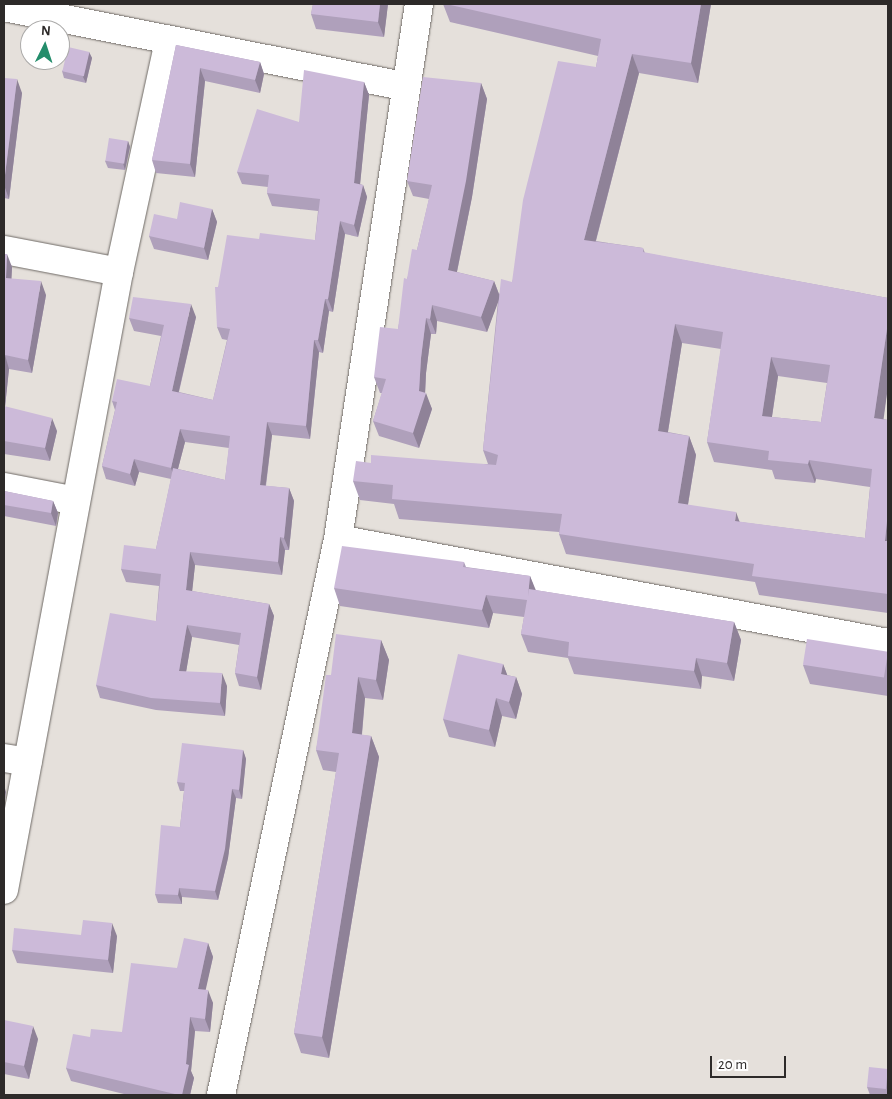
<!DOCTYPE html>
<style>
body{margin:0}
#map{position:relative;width:892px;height:1099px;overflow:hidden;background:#e5e0db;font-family:"Alegreya Sans",sans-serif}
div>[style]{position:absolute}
.roads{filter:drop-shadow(0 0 1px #6e6965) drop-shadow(0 0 1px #6e6965)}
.street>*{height:28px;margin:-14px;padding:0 14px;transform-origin:14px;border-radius:14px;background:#fff}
.wall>*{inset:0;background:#afa0bb}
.shaded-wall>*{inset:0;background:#8f8298}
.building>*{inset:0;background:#ccbad9;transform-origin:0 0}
span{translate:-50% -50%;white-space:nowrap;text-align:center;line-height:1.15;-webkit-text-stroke:4.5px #fff;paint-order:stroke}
.frame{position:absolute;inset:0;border:5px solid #2d2a29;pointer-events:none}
.north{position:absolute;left:20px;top:20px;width:50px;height:50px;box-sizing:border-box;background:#fff;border:1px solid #abaaa9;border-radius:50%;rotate:4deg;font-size:14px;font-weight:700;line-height:20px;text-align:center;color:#2d2a29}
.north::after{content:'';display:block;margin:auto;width:18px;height:22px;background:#238d6b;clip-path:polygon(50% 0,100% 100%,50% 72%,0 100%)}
.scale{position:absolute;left:710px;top:1056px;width:76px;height:22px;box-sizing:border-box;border:2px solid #2d2a29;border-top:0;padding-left:6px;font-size:15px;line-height:18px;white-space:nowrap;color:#2d2a29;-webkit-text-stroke:4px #fff;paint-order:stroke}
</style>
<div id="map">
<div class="roads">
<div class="street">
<i style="left:4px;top:7px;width:408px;rotate:11.2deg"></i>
<i style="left:4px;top:250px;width:117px;rotate:10.8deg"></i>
<i style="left:4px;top:487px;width:73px;rotate:11deg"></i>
<i style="left:338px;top:539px;width:560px;rotate:10.71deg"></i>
<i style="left:4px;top:758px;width:24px;rotate:9deg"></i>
<i style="left:4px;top:890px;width:629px;rotate:-79.46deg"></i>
<i style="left:119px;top:272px;width:237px;rotate:-77.8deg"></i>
<i style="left:221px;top:1095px;width:568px;rotate:-78.12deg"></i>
<i style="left:338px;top:539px;width:541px;rotate:-81.39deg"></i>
</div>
</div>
<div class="wall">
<i style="clip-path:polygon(313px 4px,388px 4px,384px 37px,316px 29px,311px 14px)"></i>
<i style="clip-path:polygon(evenodd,443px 4px,711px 4px,698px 83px,639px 73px,596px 241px,643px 248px,645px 253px,888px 298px,888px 386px,883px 419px,888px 420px,888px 613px,759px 595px,755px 582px,566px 554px,559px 534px,559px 532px,399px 519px,394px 504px,360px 500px,353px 481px,371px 463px,488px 464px,483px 450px,498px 301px,487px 332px,437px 321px,436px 334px,431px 334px,426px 373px,425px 393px,432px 409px,419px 448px,379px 436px,373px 421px,382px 393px,380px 393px,374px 377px,398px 329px,407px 279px,417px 250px,429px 199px,413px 196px,407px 181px,481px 83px,487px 99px,472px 197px,457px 272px,494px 281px,499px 294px,512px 282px,596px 67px,598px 56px,450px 22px,443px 4px,682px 343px,721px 349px,707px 442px,714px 462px,772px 470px,775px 479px,815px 483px,816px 479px,870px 487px,865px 538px,740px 522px,688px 505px,696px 455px,689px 436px,668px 432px,682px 343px,443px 4px,778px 376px,827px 383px,821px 422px,772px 417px,778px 376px)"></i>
<i style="clip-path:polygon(176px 45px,260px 62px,264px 74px,260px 93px,205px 81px,195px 177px,156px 173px,152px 160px)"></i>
<i style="clip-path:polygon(89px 52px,92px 58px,86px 83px,64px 78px,62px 71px)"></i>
<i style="clip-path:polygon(4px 78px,22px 93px,9px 199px,4px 198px)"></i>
<i style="clip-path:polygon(evenodd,364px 82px,369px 95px,360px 184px,363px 185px,367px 197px,358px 237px,345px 234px,333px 312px,329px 311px,323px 353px,319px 352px,310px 439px,272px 435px,266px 486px,289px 488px,294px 501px,289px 550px,285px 550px,282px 575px,195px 565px,192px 591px,269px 604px,274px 616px,261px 690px,239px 686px,235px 673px,239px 645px,192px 637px,186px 672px,227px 686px,225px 716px,156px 710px,100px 698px,96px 685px,156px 621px,159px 586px,126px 582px,121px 569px,156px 549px,171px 479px,139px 472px,135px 486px,106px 479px,102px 466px,115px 410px,112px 401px,150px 386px,161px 336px,134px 331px,129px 318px,196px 317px,179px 392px,213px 400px,227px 340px,222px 339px,217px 327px,218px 287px,259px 239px,315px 240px,318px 211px,272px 206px,267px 193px,268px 187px,242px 184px,237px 172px,299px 122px,364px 82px,185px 442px,229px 448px,225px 480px,178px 469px,185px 442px)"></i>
<i style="clip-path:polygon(128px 141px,130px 147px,125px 170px,108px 168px,105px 161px)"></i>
<i style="clip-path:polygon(212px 209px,217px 222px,208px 260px,154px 249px,149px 236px,177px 219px)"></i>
<i style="clip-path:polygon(4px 254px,12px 267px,11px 279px,46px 295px,32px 373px,9px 369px,5px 407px,57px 431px,50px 461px,4px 454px)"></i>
<i style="clip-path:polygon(4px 491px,53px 501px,58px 513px,56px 526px,4px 516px)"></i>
<i style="clip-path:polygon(464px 562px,466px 567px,530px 576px,535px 590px,734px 622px,741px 640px,734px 681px,702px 676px,701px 689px,574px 674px,568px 658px,528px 652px,521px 634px,524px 617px,493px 613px,489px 628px,340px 606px,334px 588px)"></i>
<i style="clip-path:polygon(381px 640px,389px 660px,383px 700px,365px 698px,362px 735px,371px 736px,379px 757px,329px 1058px,301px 1053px,294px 1033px,336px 772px,323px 770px,316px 750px,331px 675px)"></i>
<i style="clip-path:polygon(888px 652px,888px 696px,810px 684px,803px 665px)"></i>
<i style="clip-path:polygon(503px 664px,507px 675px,516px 677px,522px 694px,516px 719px,502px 716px,495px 747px,449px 737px,443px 719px)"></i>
<i style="clip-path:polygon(243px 750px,246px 759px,242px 799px,236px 798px,228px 858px,218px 900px,182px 897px,182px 904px,158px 903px,155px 894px,180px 827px,184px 791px,180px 791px,177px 782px)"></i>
<i style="clip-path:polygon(81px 935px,117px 936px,113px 973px,17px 963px,12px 950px)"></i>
<i style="clip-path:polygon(208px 943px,213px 957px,205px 990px,213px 1003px,210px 1032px,195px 1031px,191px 1071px,194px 1078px,190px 1095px,128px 1095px,71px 1081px,66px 1068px,90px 1037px,122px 1032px,177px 968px)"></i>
<i style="clip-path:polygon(4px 1020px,38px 1039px,29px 1079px,4px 1074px)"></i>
<i style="clip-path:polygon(888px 1069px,888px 1095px,870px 1095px,867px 1087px)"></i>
</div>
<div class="shaded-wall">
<i style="clip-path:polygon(380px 4px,388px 4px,384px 37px,378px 22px)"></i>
<i style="clip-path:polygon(701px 4px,711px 4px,698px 83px,691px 63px)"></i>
<i style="clip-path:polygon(89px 52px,92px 58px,86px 83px,83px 77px)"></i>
<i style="clip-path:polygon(632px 54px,639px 73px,591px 259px,584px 240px)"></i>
<i style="clip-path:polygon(260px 62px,264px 74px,260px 93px,255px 80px)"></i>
<i style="clip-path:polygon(200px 68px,205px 81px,195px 177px,190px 164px)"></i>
<i style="clip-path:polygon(17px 79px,22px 93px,9px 199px,4px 185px,4px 183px)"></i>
<i style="clip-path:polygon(364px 82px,369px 95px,359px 195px,354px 183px)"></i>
<i style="clip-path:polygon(481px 83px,487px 99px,472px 197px,454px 286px,448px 270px)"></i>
<i style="clip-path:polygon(128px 141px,130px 147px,125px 170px,123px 163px)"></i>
<i style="clip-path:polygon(363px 185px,367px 197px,358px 237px,354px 225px)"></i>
<i style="clip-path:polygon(212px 209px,217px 222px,208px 260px,204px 248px)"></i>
<i style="clip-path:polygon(340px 221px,345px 234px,333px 312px,328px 299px)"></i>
<i style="clip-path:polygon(7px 254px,12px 267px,11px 291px,6px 278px)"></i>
<i style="clip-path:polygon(41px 281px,46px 295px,32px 373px,28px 360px)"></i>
<i style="clip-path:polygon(494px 281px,500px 297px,487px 332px,481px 317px)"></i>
<i style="clip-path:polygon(325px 299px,329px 311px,323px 353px,318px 340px)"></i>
<i style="clip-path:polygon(191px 304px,196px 317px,176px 403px,172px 391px)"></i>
<i style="clip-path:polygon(432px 305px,437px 321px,436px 334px,430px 319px)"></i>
<i style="clip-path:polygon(426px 318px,431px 334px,426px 373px,425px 395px,426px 393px,432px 409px,419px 448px,413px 433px,419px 391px,421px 358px)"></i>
<i style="clip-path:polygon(888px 322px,888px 386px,881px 438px,874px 418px)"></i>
<i style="clip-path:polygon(675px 324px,682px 343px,665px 450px,658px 431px)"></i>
<i style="clip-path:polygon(314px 340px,319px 352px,310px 439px,306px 426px)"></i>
<i style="clip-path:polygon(5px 355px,9px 369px,4px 416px,4px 362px)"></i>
<i style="clip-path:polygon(771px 357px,778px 376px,769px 436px,762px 416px)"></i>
<i style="clip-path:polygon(52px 418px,57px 431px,50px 461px,45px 448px)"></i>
<i style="clip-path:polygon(267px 422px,272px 435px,264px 498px,260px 485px)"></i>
<i style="clip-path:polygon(180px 429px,185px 442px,175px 480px,171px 468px)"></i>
<i style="clip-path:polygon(689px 436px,696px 455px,685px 522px,678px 503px)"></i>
<i style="clip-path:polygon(134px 459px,139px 472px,135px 486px,130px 474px)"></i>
<i style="clip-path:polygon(809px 460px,816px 479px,815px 483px,808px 464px)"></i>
<i style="clip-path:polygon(289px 488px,294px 501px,289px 550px,284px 538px)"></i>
<i style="clip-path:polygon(53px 501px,58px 513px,56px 526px,51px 513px)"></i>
<i style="clip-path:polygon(888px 511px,888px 550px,885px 541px)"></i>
<i style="clip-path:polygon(736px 512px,743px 531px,735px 521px)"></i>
<i style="clip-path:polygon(280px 537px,285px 550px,282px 575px,278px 562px)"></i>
<i style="clip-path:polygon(190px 552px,195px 565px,191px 602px,186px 590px)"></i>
<i style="clip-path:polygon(530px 576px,537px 593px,528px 596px)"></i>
<i style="clip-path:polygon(486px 595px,493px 613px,489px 628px,482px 610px)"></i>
<i style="clip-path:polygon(269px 604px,274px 616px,261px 690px,257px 677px)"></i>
<i style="clip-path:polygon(734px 622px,741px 640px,734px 681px,727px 663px)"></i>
<i style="clip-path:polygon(187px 625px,192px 637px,184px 684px,179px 671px)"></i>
<i style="clip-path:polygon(381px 640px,389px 660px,383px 700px,376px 680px)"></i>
<i style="clip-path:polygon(696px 658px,702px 676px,701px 689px,694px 671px)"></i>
<i style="clip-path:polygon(503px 664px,510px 682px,501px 674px)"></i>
<i style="clip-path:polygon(222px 673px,227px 686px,225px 716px,220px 703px)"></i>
<i style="clip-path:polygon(358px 677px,365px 698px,360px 754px,352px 733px)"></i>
<i style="clip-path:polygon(516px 677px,522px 694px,516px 719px,509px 702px)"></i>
<i style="clip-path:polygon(496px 698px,502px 716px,495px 747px,489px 730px)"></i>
<i style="clip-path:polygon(371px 736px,379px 757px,329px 1058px,322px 1037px)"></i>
<i style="clip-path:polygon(243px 750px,246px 759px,242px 799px,239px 790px)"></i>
<i style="clip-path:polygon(4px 785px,6px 792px,4px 806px)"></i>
<i style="clip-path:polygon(232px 789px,236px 798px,228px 858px,218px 900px,215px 891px)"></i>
<i style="clip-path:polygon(179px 888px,182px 897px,182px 904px,178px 895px)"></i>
<i style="clip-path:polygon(112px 923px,117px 936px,113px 973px,108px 960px)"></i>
<i style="clip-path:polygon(208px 943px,213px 957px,203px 1002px,198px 989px)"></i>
<i style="clip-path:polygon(208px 990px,213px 1003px,210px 1032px,205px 1019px)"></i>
<i style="clip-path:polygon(190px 1017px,195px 1031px,191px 1071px,194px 1078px,190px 1095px,182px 1095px,186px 1064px)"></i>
<i style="clip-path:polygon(33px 1026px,38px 1039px,29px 1079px,24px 1066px)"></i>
</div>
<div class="building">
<i style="clip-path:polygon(313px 4px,380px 4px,378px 22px,311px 14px)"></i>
<i style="clip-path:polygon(evenodd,446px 4px,701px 4px,691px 63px,632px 54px,584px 240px,643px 248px,643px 252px,888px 298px,888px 322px,874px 418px,888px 420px,888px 511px,885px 541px,888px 541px,888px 594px,752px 576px,754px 564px,559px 534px,562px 514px,392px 499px,393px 485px,353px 481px,356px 461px,371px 463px,371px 455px,496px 465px,498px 455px,483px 450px,501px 279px,512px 282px,523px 200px,558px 61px,596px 67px,601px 39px,446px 4px,675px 324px,723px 332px,707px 442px,769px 451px,768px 460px,808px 464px,809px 460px,872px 469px,865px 538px,735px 521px,736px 512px,678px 503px,689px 436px,658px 431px,675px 324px,446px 4px,771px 357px,830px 365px,821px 422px,762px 416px,771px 357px)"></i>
<i style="clip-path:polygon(176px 45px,260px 62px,255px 80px,200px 68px,190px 164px,152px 160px)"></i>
<i style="left:68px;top:47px;width:22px;height:25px;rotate:13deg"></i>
<i style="clip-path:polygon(304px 70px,364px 82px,354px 183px,363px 185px,354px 225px,340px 221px,328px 299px,325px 299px,318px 340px,314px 340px,306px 426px,267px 422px,260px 485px,289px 488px,284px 538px,280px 537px,278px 562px,190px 552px,186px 590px,269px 604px,257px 677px,235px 673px,241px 633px,187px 625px,179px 671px,222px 673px,220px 703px,151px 698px,96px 685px,110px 613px,156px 621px,161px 574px,121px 569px,124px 545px,156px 549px,173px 468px,225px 480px,230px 436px,180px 429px,171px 468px,134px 459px,130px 474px,102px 466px,117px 402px,112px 401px,117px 379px,150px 386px,164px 325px,129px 318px,133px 297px,191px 304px,172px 391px,213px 400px,230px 329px,217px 327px,215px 287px,218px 287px,227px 235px,259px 239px,260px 233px,315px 240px,320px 199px,267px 193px,269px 175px,237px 172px,257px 109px,299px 122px)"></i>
<i style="clip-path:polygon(423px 77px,481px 83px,466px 181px,448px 270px,494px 281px,481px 317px,432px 305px,430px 319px,426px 318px,421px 358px,419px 391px,426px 393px,413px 433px,373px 421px,386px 379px,374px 377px,380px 327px,398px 329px,404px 278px,407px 279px,412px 249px,417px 250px,432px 185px,407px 181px)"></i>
<i style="clip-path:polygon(4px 78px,17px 79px,4px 183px)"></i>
<i style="left:109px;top:138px;width:19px;height:23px;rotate:9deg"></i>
<i style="clip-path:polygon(180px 202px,212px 209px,204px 248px,149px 236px,154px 214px,177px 219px)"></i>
<i style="clip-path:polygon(4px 254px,7px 254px,6px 278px,41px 281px,28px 360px,5px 355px,4px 362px)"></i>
<i style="clip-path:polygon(4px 406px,52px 418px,45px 448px,4px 441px)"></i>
<i style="clip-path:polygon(4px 491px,53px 501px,51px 513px,4px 505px)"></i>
<i style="clip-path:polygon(342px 546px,457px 561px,464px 562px,463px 567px,530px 576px,528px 596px,529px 589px,734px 622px,727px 663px,696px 658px,694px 671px,568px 656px,569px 642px,521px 634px,527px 600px,486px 595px,482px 610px,334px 588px)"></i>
<i style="clip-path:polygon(336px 634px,381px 640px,376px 680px,358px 677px,352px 733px,371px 736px,322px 1037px,294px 1033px,339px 753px,316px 750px,326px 675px,331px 675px)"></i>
<i style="left:807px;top:639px;width:82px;height:26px;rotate:9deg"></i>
<i style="clip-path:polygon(458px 654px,503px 664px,501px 674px,516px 677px,509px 702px,496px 698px,489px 730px,443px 719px)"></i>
<i style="clip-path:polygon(182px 743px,243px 750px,239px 790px,232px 789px,225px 849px,215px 891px,179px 888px,178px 895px,155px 894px,161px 825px,180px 827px,185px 783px,177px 782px)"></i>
<i style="clip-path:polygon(83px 920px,112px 923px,108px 960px,12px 950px,14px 928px,81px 935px)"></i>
<i style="clip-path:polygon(184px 938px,208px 943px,198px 989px,208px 990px,205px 1019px,190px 1017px,186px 1064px,189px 1065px,182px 1095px,179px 1095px,66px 1068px,73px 1034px,90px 1037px,91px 1029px,122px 1032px,131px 963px,177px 968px)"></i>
<i style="clip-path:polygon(4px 1020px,33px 1026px,24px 1066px,4px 1062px)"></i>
<i style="left:869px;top:1067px;width:19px;height:20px;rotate:6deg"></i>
</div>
<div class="frame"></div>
<div class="north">N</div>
<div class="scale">20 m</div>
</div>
